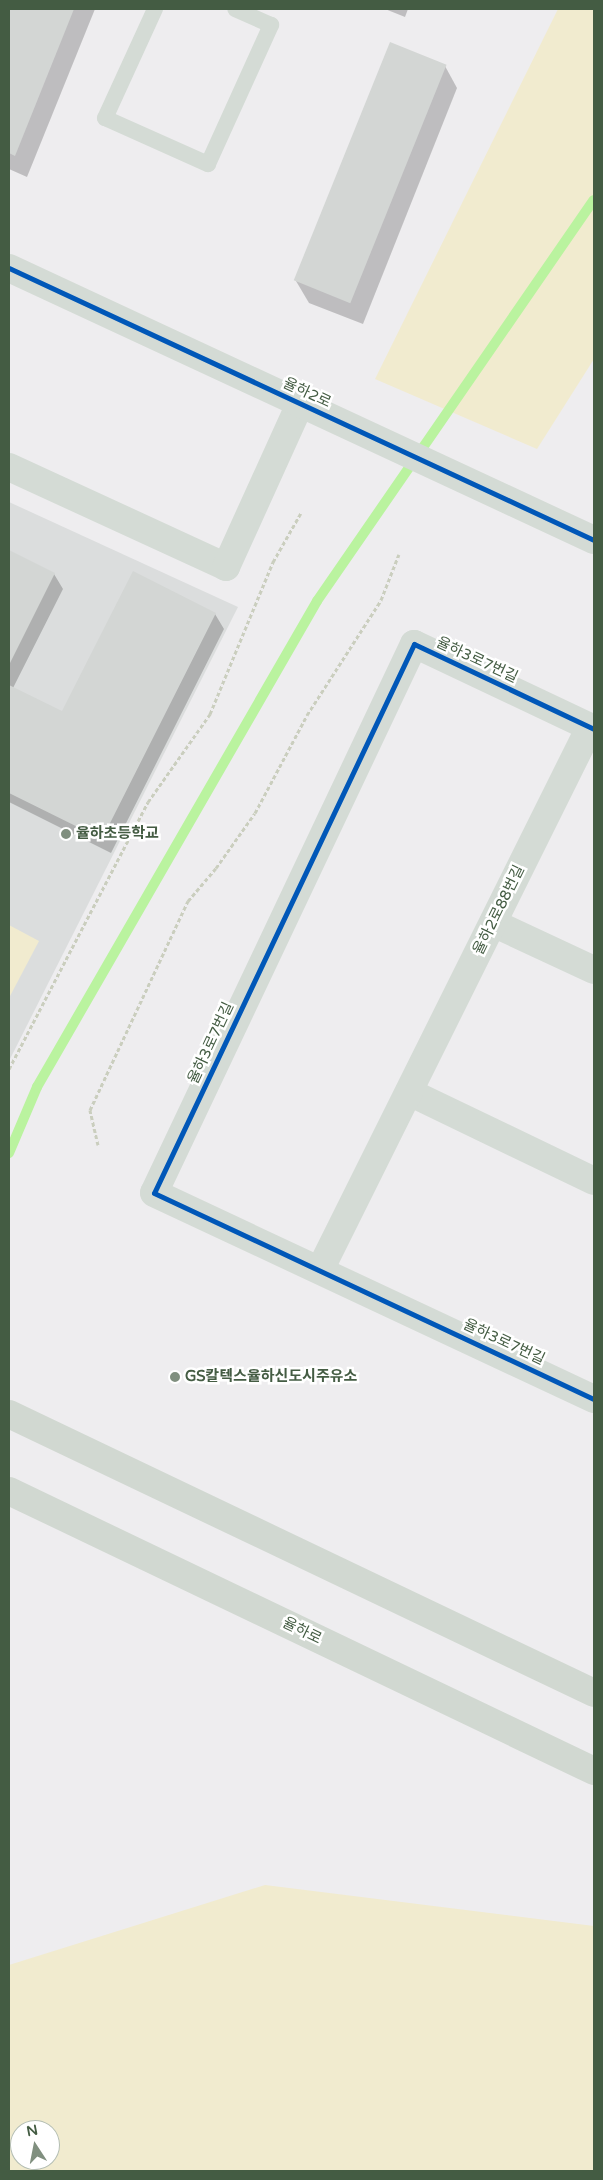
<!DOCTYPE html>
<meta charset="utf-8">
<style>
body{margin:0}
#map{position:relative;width:603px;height:2180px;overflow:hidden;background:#eeedef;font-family:"Varela Round","Noto Sans KR",sans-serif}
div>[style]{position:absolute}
.education>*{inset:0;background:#dbdddd}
.green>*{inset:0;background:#f1ebcf}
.shadow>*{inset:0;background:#0003}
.stream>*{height:10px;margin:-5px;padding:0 5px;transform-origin:5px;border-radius:5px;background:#baf39f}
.building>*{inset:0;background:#d3d6d4;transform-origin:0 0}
.path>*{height:3px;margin-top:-1.5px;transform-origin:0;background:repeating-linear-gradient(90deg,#cacebe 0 4px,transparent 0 6.5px)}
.service>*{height:16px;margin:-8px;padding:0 8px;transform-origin:8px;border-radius:8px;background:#d4dbd5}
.minor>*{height:28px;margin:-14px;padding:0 14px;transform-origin:14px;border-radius:14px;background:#d4dbd5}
.tertiary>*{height:28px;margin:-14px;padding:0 14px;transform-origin:14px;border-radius:14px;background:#d4dbd5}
.secondary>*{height:28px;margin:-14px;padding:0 14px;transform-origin:14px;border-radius:14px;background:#d1d8d1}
.cycleway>*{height:5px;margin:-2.5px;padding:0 2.5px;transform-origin:2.5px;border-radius:2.5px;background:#0057b8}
.dots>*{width:14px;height:14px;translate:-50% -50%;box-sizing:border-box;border:2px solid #fff;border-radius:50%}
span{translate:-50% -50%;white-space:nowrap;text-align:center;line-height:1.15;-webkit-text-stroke:5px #fff;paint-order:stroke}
.street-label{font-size:15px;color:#445c43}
.poi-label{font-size:15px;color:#445c43;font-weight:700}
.left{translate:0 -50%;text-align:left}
.frame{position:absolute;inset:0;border:10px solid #445c43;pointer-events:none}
.north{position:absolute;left:10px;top:2120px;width:50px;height:50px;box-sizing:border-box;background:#fff;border:1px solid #b4beb4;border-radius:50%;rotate:349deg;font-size:14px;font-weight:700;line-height:20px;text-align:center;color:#445c43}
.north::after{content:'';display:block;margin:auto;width:18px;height:22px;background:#808f7f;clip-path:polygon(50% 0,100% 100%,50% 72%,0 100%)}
</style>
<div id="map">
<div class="education">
<i style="clip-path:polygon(9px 502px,238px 607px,9px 1061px)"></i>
</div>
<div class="green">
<i style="clip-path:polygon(558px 9px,594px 9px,594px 359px,537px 449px,375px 379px)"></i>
<i style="clip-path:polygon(9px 925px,39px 941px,9px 998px)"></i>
<i style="clip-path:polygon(evenodd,265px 1885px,594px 1926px,594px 2171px,9px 2171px,9px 1965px,265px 1885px,20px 2130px,50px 2130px,50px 2160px,20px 2160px,20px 2130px)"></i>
</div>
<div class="shadow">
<i style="clip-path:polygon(10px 9px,95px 9px,27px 177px,9px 169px)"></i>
<i style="clip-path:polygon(385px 9px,408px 9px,405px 17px)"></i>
<i style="clip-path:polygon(445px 66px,457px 88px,363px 324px,309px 303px,296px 281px)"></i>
<i style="clip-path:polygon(9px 551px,54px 574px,63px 589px,13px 688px,62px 713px,133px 573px,215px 614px,224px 629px,111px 853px,9px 802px)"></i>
</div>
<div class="stream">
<i style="left:9px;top:1153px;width:72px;rotate:-67deg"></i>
<i style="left:37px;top:1087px;width:561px;rotate:-60.05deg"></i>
<i style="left:317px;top:601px;width:487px;rotate:-55.4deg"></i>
</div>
<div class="building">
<i style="clip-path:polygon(9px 9px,74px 9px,15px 156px,9px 153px)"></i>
<i style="left:390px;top:42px;width:61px;height:257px;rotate:22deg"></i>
<i style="clip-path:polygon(9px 550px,55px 573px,9px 665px)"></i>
<i style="clip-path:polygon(133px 571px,216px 613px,102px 839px,9px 793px,9px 685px,62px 711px)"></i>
</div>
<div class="path">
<i style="left:9px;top:1069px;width:301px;rotate:-62.5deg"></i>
<i style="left:148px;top:802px;width:108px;rotate:-54.8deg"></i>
<i style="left:210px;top:714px;width:165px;rotate:-67.5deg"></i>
<i style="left:273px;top:562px;width:56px;rotate:-60.3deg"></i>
<i style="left:98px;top:1145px;width:36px;rotate:-103deg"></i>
<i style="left:90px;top:1110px;width:231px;rotate:-64.9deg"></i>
<i style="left:188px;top:901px;width:43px;rotate:-49.7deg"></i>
<i style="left:216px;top:868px;width:67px;rotate:-54.7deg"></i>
<i style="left:255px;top:813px;width:111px;rotate:-62deg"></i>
<i style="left:307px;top:715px;width:137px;rotate:-57.2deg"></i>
<i style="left:381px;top:600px;width:49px;rotate:-68.6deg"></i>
</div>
<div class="service">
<i style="left:155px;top:9px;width:120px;rotate:114.6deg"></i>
<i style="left:105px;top:118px;width:113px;rotate:24.1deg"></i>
<i style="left:208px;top:164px;width:153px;rotate:-65.6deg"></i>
<i style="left:271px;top:25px;width:39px;rotate:-156deg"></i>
</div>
<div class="minor">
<i style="left:9px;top:467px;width:239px;rotate:24.7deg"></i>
<i style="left:226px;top:567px;width:179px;rotate:-65.6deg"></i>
<i style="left:594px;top:729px;width:199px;rotate:-154.7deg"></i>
<i style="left:414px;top:644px;width:607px;rotate:115.34deg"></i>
<i style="left:154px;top:1193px;width:486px;rotate:25.1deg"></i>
<i style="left:493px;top:923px;width:111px;rotate:25deg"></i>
<i style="left:409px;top:1092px;width:205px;rotate:25.7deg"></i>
<i style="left:320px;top:1270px;width:606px;rotate:-63.56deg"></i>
</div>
<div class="tertiary">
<i style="left:9px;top:268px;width:645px;rotate:24.94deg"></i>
</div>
<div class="secondary">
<i style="left:9px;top:1414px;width:648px;rotate:25.5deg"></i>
<i style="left:9px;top:1491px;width:649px;rotate:25.58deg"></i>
</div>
<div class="cycleway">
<i style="left:9px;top:268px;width:645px;rotate:24.94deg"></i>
<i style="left:594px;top:729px;width:199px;rotate:-154.7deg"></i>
<i style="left:414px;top:644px;width:607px;rotate:115.34deg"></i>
<i style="left:154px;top:1193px;width:486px;rotate:25.1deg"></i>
</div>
<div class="dots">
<i style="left:66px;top:834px;background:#808f7f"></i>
<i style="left:175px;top:1377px;background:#808f7f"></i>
</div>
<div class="street-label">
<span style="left:307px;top:393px;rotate:25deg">율하2로</span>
<span style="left:477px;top:660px;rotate:25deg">율하3로7번길</span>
<span style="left:499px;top:910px;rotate:-64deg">율하2로88번길</span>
<span style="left:211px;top:1043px;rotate:-65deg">율하3로7번길</span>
<span style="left:504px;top:1342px;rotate:25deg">율하3로7번길</span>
<span style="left:302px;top:1631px;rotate:26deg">율하로</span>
</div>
<div class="poi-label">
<span class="left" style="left:76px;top:834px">율하초등학교</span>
<span class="left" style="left:185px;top:1377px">GS칼텍스율하신도시주유소</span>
</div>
<div class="frame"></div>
<div class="north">N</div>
</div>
